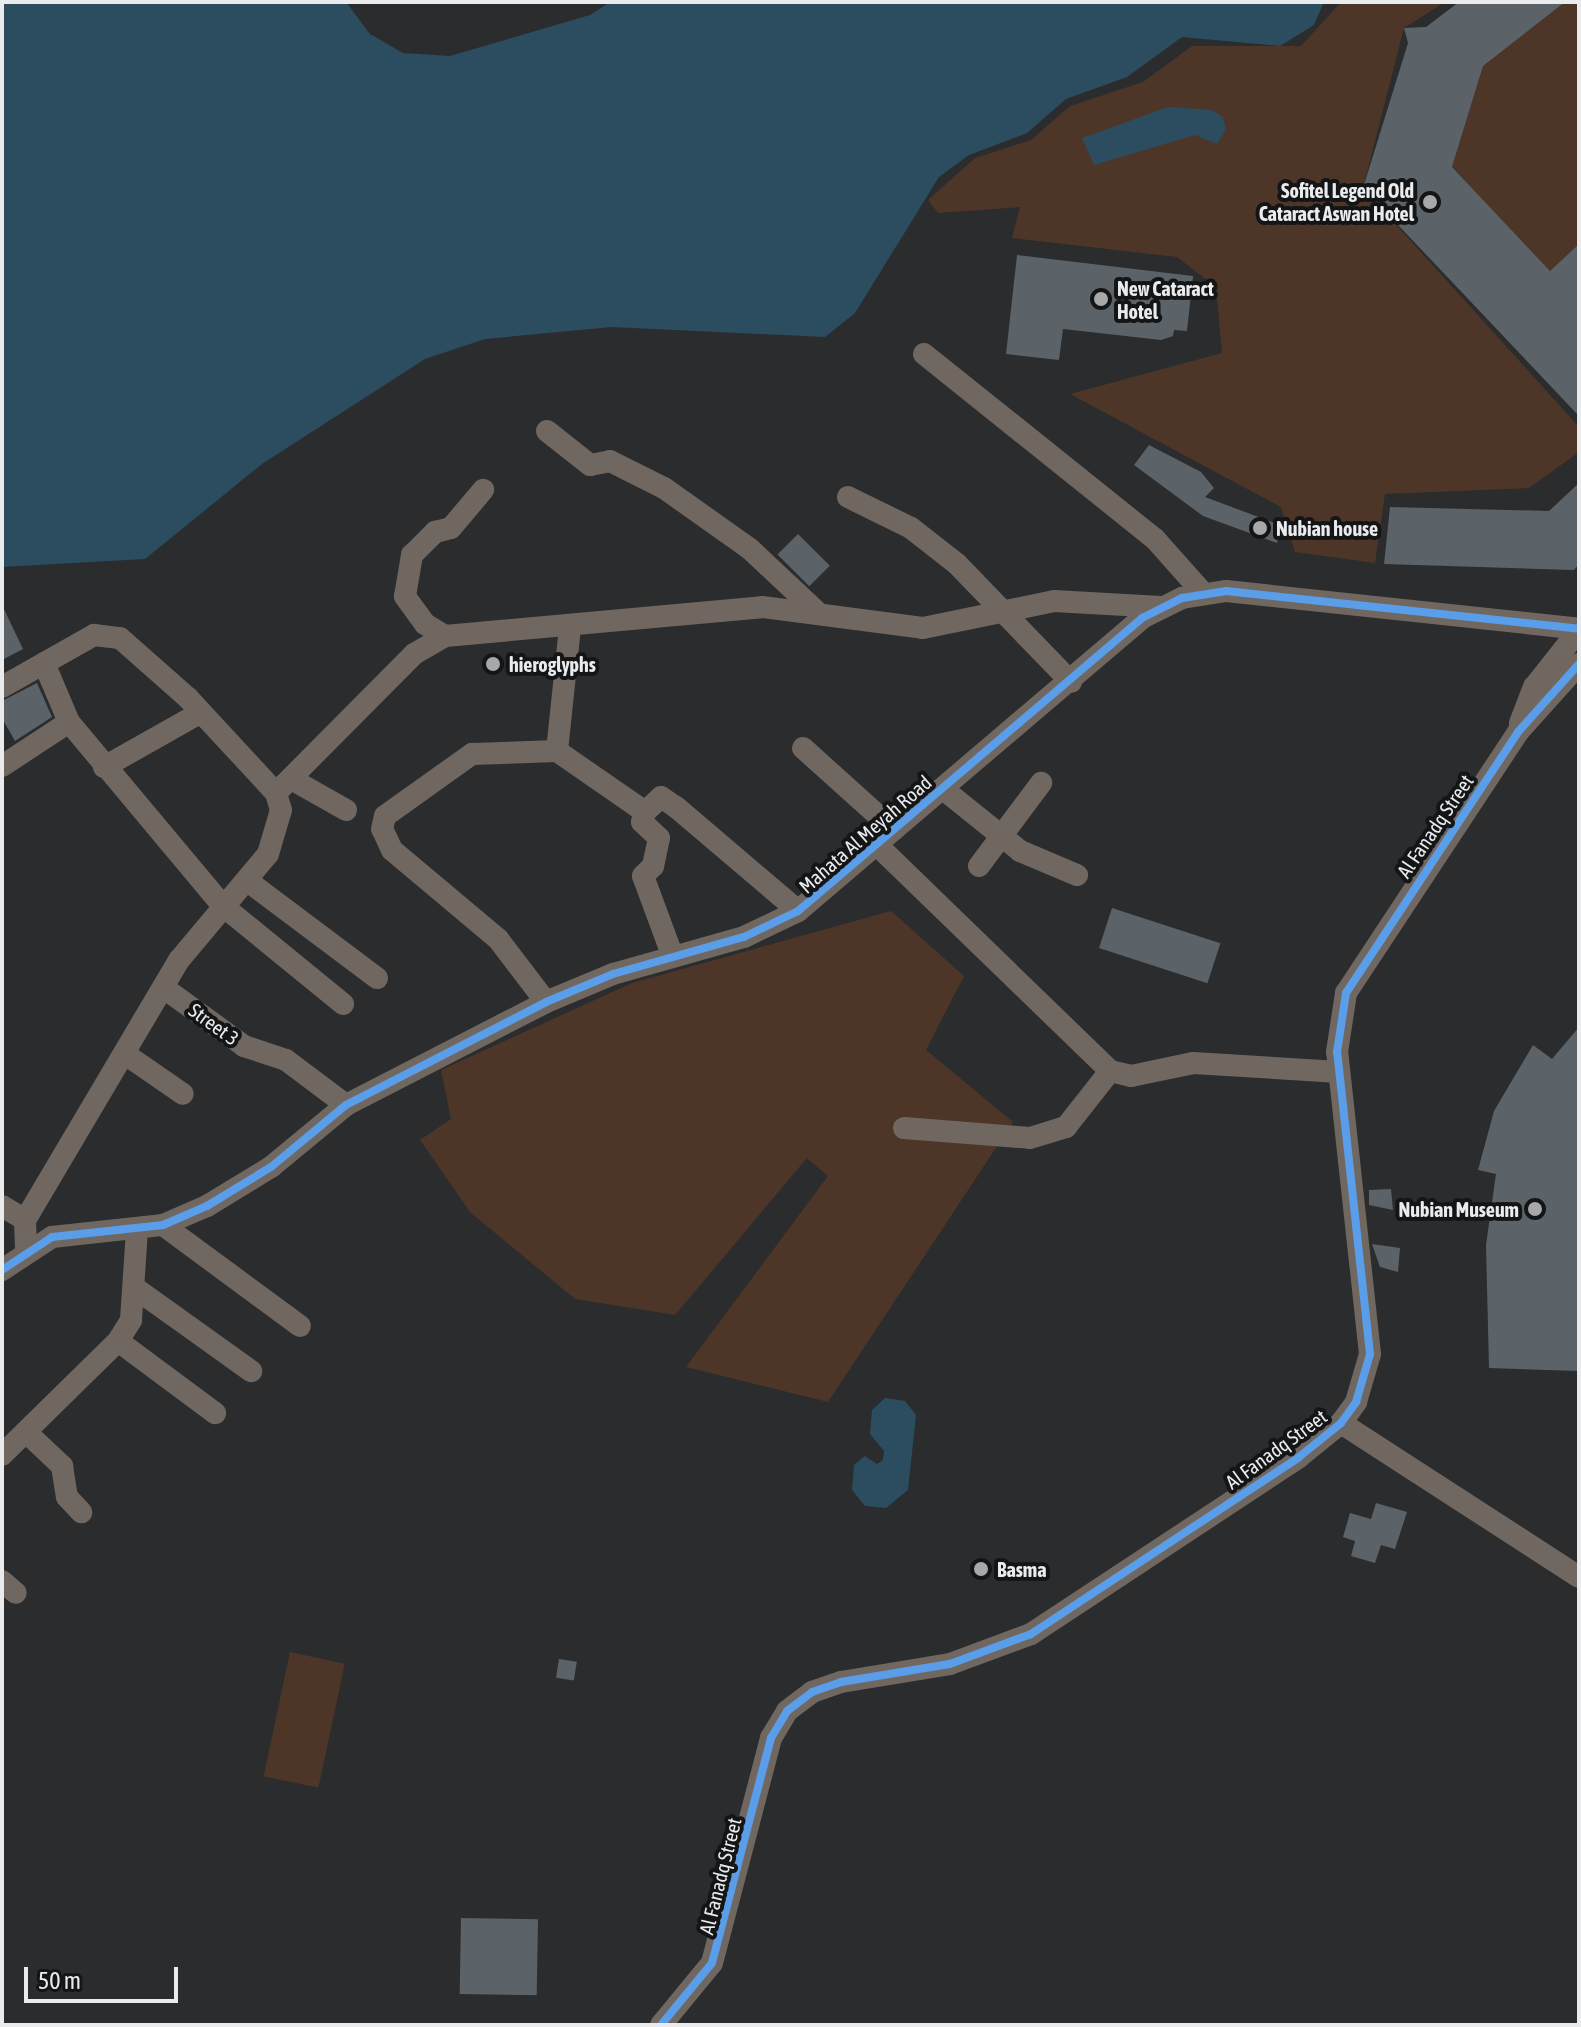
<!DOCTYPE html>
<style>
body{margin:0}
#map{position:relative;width:1581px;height:2027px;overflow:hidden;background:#2a2c2e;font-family:"Asap Condensed",sans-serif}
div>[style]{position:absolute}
.green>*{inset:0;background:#4d3628;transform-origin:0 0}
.water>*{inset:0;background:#2b4d5f}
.building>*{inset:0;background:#5b6368;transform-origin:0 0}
.minor>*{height:22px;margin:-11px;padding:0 11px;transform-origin:11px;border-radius:11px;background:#706760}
.cycleway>*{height:8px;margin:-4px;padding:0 4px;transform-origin:4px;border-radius:4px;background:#5a9eea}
.dots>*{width:22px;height:22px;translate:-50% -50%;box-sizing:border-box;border:4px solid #131516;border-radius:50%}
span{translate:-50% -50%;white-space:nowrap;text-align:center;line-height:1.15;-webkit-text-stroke:8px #131516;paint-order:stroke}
.poi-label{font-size:20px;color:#e9ebed;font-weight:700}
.right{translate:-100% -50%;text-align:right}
.left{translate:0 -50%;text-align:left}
.street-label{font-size:20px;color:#e9ebed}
.frame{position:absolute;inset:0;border:4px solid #e9ebed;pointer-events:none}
.scale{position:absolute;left:24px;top:1967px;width:154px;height:36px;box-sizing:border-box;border:4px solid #e9ebed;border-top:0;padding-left:10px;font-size:24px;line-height:28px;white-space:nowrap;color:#e9ebed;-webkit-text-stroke:6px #131516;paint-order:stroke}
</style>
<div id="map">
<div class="green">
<i style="clip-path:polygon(1341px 2px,1445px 2px,1404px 28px,1363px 188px,1579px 427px,1579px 452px,1529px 488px,1385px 494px,1375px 563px,1295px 552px,1281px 507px,1070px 394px,1222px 353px,1216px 287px,1177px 257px,1012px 238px,1020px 207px,938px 213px,928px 200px,975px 158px,1031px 140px,1070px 106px,1143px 82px,1192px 46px,1301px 46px)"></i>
<i style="clip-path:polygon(1565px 2px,1579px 2px,1579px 244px,1550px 271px,1452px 167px,1483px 66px)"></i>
<i style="clip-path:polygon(891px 911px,964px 976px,926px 1050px,1013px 1122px,828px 1402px,686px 1367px,828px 1176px,807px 1158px,675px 1315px,575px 1299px,470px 1212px,420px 1140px,451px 1119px,441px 1070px,632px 983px)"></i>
<i style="left:290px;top:1652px;width:56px;height:127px;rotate:12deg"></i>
</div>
<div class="water">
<i style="clip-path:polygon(2px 2px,346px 2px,370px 34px,403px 53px,450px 56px,590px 15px,610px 2px,1324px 2px,1314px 25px,1280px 46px,1182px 37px,1127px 77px,1066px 99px,1027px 133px,969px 155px,939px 177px,855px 313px,825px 337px,612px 327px,485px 339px,425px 359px,262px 464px,145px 559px,2px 567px)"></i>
<i style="clip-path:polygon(1168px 107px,1212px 110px,1223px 117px,1226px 129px,1217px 144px,1195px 135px,1094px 165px,1082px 138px)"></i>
<i style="clip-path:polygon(885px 1398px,905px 1401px,916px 1415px,908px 1490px,886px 1508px,865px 1506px,852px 1490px,854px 1465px,865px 1456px,877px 1464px,883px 1460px,884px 1451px,870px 1434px,872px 1410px)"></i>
</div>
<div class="building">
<i style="clip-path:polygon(1459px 2px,1565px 2px,1483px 66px,1452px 167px,1550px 271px,1579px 244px,1579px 416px,1363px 188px,1408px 43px,1404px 28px,1426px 27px)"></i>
<i style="clip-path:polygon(1017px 255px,1193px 276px,1187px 331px,1174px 330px,1173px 336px,1161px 340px,1063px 329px,1059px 360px,1006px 354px)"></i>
<i style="clip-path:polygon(1149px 445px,1201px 472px,1214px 488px,1205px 497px,1280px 525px,1277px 543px,1203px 516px,1134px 465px)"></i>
<i style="clip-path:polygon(1579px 483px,1579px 564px,1574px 570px,1384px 564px,1390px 507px,1549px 511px)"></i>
<i style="left:798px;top:534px;width:45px;height:29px;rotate:45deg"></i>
<i style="clip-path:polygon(2px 605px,23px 649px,2px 660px)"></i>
<i style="clip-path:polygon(37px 683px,52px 717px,15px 741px,2px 718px,2px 701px)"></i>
<i style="left:1112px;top:908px;width:114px;height:42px;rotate:18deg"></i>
<i style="clip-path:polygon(1579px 1027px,1579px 1371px,1489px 1368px,1486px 1245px,1496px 1174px,1478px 1170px,1494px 1111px,1533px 1045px,1552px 1059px)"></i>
<i style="clip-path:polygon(1391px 1189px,1393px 1210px,1369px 1205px,1369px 1190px)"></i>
<i style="clip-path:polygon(1372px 1244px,1400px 1248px,1398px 1272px,1380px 1267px)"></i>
<i style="clip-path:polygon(1376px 1503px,1407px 1512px,1395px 1549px,1381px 1545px,1375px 1563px,1351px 1556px,1355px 1541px,1343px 1537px,1350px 1513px,1371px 1519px)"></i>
<i style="left:559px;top:1659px;width:18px;height:19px;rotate:9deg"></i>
<i style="left:461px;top:1918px;width:77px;height:76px;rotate:1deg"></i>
</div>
<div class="minor">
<i style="left:924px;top:354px;width:296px;rotate:38.7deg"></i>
<i style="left:1155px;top:539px;width:72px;rotate:48.4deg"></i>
<i style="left:547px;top:431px;width:55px;rotate:38.3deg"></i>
<i style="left:590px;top:465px;width:20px;rotate:-11deg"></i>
<i style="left:610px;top:461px;width:60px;rotate:26.6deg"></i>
<i style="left:664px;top:488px;width:105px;rotate:35.3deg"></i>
<i style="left:750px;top:549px;width:92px;rotate:43.2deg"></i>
<i style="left:848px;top:497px;width:70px;rotate:26.2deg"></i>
<i style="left:911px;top:528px;width:58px;rotate:38deg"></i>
<i style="left:957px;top:564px;width:164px;rotate:46deg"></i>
<i style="left:445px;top:636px;width:23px;rotate:-149deg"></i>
<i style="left:425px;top:624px;width:34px;rotate:-126deg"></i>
<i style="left:405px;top:596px;width:42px;rotate:-80.3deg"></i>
<i style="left:412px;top:555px;width:33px;rotate:-45deg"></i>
<i style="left:435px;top:532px;width:16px;rotate:-14deg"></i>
<i style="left:451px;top:528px;width:50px;rotate:-49.9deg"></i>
<i style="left:2px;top:687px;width:106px;rotate:-29.5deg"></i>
<i style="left:94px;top:635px;width:26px;rotate:7deg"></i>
<i style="left:120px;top:638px;width:91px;rotate:41.4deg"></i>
<i style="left:188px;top:698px;width:129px;rotate:47.2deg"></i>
<i style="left:276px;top:793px;width:18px;rotate:74deg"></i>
<i style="left:281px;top:810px;width:46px;rotate:106.5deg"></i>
<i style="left:268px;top:854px;width:138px;rotate:130deg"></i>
<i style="left:179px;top:960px;width:302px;rotate:120.6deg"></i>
<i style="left:25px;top:1220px;width:29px;rotate:88deg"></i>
<i style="left:69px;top:722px;width:240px;rotate:50.1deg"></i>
<i style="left:223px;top:906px;width:155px;rotate:39.2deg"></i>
<i style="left:1520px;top:723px;width:39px;rotate:-69deg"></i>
<i style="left:1534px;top:687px;width:73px;rotate:-51.7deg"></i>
<i style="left:803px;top:748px;width:122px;rotate:42deg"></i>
<i style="left:557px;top:751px;width:107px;rotate:34.7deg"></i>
<i style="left:645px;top:812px;width:10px;rotate:107deg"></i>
<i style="left:642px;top:822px;width:23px;rotate:43deg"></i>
<i style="left:659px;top:838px;width:29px;rotate:102deg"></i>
<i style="left:653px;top:866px;width:14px;rotate:135deg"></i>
<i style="left:643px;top:876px;width:86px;rotate:69.7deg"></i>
<i style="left:2px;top:766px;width:80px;rotate:-33.3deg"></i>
<i style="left:69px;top:722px;width:64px;rotate:-113deg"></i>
<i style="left:104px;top:767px;width:110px;rotate:-29.4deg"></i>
<i style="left:293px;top:780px;width:61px;rotate:29.5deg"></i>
<i style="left:943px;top:789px;width:99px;rotate:38.8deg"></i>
<i style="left:1020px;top:851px;width:62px;rotate:22.8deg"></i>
<i style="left:276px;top:793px;width:196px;rotate:-45.2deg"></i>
<i style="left:414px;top:654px;width:36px;rotate:-30deg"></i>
<i style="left:445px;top:636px;width:318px;rotate:-5.2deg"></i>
<i style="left:762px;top:607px;width:162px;rotate:7.4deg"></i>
<i style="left:923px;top:628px;width:134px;rotate:-11.6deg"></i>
<i style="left:1054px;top:601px;width:107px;rotate:3.2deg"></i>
<i style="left:645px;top:812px;width:22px;rotate:-43deg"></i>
<i style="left:661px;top:797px;width:18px;rotate:34deg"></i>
<i style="left:676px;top:807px;width:160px;rotate:40.4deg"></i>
<i style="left:877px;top:845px;width:325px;rotate:44.1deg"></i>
<i style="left:1110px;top:1071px;width:22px;rotate:13deg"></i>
<i style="left:1131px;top:1076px;width:63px;rotate:-11.8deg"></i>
<i style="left:1193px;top:1063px;width:146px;rotate:3.5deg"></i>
<i style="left:979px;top:866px;width:104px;rotate:-53.2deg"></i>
<i style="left:249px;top:882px;width:160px;rotate:36.9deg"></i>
<i style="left:164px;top:988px;width:99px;rotate:35.9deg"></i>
<i style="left:244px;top:1046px;width:44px;rotate:18.4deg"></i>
<i style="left:286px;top:1060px;width:75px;rotate:36.9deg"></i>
<i style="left:546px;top:1002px;width:79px;rotate:-127.3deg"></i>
<i style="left:498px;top:939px;width:138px;rotate:-140deg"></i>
<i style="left:392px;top:850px;width:23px;rotate:-115deg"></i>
<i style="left:382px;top:829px;width:13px;rotate:-77deg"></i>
<i style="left:385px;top:816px;width:107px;rotate:-35.5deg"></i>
<i style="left:472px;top:754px;width:85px;rotate:-2deg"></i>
<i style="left:557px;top:751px;width:124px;rotate:-84deg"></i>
<i style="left:125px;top:1054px;width:70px;rotate:34.6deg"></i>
<i style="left:904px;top:1128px;width:126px;rotate:4.5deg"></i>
<i style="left:1030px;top:1138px;width:38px;rotate:-17deg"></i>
<i style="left:1066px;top:1127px;width:71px;rotate:-51.8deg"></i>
<i style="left:2px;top:1206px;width:27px;rotate:31deg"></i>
<i style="left:163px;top:1225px;width:170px;rotate:36.4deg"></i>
<i style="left:2px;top:1270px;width:60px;rotate:-33.4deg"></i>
<i style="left:52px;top:1237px;width:112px;rotate:-6.2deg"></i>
<i style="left:163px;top:1225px;width:48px;rotate:-23.4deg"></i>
<i style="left:207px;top:1206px;width:75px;rotate:-31.4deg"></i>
<i style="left:271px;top:1167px;width:97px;rotate:-39.6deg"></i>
<i style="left:346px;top:1105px;width:225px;rotate:-27.2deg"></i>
<i style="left:546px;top:1002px;width:73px;rotate:-22.7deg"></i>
<i style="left:613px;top:974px;width:136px;rotate:-15.8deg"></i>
<i style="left:744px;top:937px;width:60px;rotate:-25.7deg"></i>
<i style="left:798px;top:911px;width:452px;rotate:-40.4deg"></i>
<i style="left:1142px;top:618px;width:45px;rotate:-26.6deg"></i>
<i style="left:1182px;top:598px;width:45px;rotate:-9deg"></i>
<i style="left:1226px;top:591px;width:355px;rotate:6.1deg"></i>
<i style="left:135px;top:1288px;width:143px;rotate:35.6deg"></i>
<i style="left:118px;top:1341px;width:121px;rotate:36.6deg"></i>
<i style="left:1341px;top:1423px;width:283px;rotate:32.9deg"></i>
<i style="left:26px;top:1432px;width:50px;rotate:43.4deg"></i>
<i style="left:62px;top:1466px;width:31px;rotate:81deg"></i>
<i style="left:67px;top:1497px;width:21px;rotate:47deg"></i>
<i style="left:2px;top:1455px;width:163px;rotate:-44.5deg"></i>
<i style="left:118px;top:1341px;width:25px;rotate:-58deg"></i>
<i style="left:131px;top:1320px;width:91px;rotate:-86.2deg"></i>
<i style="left:2px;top:1581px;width:18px;rotate:41deg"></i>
<i style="left:661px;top:2025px;width:80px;rotate:-50.6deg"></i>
<i style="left:712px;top:1963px;width:233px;rotate:-75.3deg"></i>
<i style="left:771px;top:1738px;width:31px;rotate:-59deg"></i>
<i style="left:787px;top:1711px;width:31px;rotate:-37deg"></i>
<i style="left:812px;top:1692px;width:31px;rotate:-19deg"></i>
<i style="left:841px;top:1682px;width:110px;rotate:-9.4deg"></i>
<i style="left:950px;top:1664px;width:86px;rotate:-20.3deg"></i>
<i style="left:1031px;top:1634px;width:321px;rotate:-33.4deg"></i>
<i style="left:1299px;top:1457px;width:54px;rotate:-39deg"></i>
<i style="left:1341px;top:1423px;width:26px;rotate:-54deg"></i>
<i style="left:1356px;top:1402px;width:50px;rotate:-73.7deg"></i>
<i style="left:1370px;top:1354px;width:304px;rotate:-96.2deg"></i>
<i style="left:1337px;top:1052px;width:60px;rotate:-81.3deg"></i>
<i style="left:1346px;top:993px;width:313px;rotate:-56.6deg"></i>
<i style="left:1518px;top:732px;width:91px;rotate:-48.1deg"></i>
</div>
<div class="cycleway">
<i style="left:2px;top:1270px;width:60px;rotate:-33.4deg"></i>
<i style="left:52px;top:1237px;width:112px;rotate:-6.2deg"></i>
<i style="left:163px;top:1225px;width:48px;rotate:-23.4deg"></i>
<i style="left:207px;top:1206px;width:75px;rotate:-31.4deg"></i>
<i style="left:271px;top:1167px;width:97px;rotate:-39.6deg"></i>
<i style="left:346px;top:1105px;width:225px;rotate:-27.2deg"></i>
<i style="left:546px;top:1002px;width:73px;rotate:-22.7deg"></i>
<i style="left:613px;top:974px;width:136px;rotate:-15.8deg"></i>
<i style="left:744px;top:937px;width:60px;rotate:-25.7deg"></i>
<i style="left:798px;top:911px;width:452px;rotate:-40.4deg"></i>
<i style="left:1142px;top:618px;width:45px;rotate:-26.6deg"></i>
<i style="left:1182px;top:598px;width:45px;rotate:-9deg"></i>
<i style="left:1226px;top:591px;width:355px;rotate:6.1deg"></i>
<i style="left:661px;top:2025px;width:80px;rotate:-50.6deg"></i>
<i style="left:712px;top:1963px;width:233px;rotate:-75.3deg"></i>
<i style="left:771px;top:1738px;width:31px;rotate:-59deg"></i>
<i style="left:787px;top:1711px;width:31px;rotate:-37deg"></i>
<i style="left:812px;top:1692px;width:31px;rotate:-19deg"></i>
<i style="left:841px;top:1682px;width:110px;rotate:-9.4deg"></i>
<i style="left:950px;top:1664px;width:86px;rotate:-20.3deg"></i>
<i style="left:1031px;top:1634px;width:321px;rotate:-33.4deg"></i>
<i style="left:1299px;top:1457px;width:54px;rotate:-39deg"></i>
<i style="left:1341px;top:1423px;width:26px;rotate:-54deg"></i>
<i style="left:1356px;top:1402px;width:50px;rotate:-73.7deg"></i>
<i style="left:1370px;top:1354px;width:304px;rotate:-96.2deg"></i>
<i style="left:1337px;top:1052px;width:60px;rotate:-81.3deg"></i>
<i style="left:1346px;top:993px;width:313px;rotate:-56.6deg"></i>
<i style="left:1518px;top:732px;width:91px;rotate:-48.1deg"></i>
</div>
<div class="dots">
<i style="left:1430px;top:202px;background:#a6a8aa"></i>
<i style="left:1101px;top:299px;background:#a6a8aa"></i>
<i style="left:1260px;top:528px;background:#a6a8aa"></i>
<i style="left:493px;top:664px;background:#a6a8aa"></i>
<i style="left:1535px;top:1209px;background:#a6a8aa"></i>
<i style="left:981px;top:1569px;background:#a6a8aa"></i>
</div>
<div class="poi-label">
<span class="right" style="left:1414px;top:202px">Sofitel Legend Old<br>Cataract Aswan Hotel</span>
<span class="left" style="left:1117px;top:300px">New Cataract<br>Hotel</span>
<span class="left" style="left:1276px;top:528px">Nubian house</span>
<span class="left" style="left:509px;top:664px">hieroglyphs</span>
<span class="right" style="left:1519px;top:1209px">Nubian Museum</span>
<span class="left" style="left:997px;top:1569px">Basma</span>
</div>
<div class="street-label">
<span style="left:1435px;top:826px;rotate:-56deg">Al Fanadq Street</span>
<span style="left:865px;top:834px;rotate:-41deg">Mahata Al Meyah Road</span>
<span style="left:214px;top:1024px;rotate:36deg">Street 3</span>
<span style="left:1276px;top:1449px;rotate:-36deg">Al Fanadq Street</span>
<span style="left:720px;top:1876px;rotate:-76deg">Al Fanadq Street</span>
</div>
<div class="frame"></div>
<div class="scale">50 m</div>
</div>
